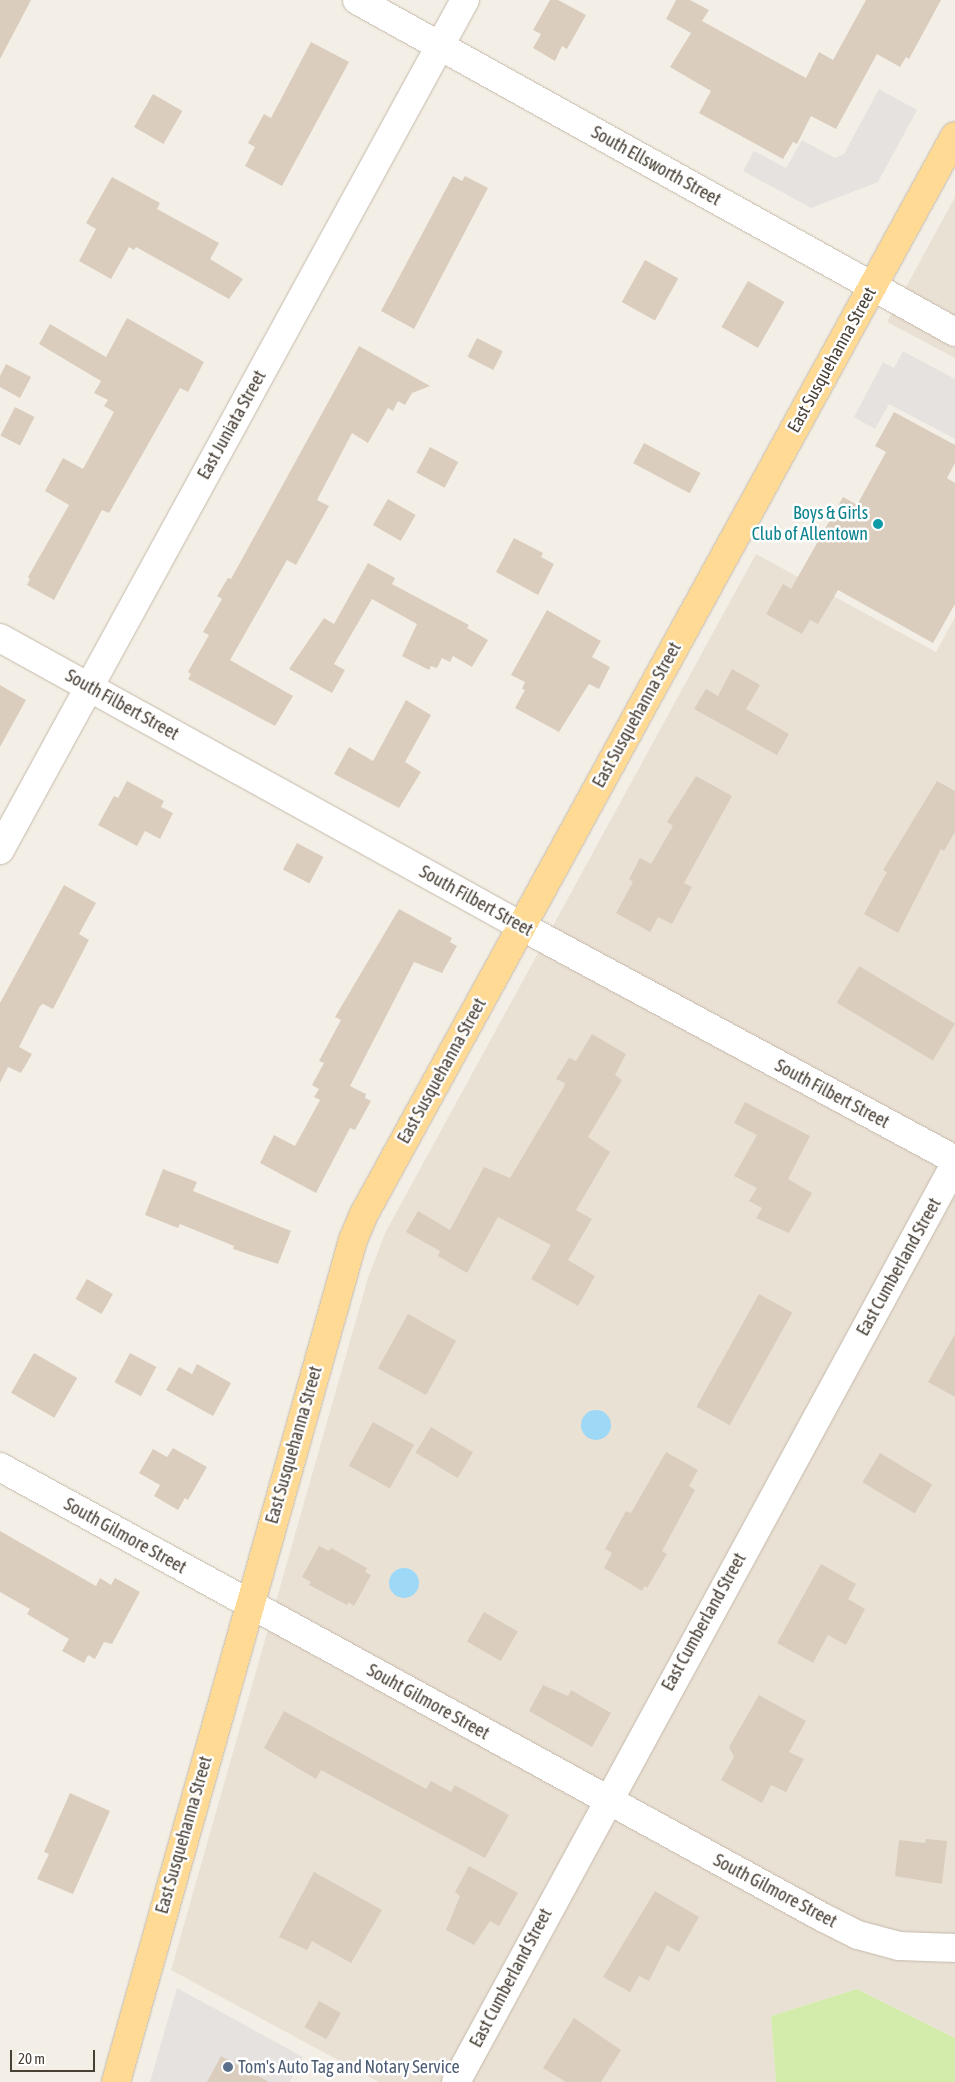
<!DOCTYPE html>
<style>
body{margin:0}
#map{position:relative;width:955px;height:2082px;overflow:hidden;background:#f4efe6;font-family:"Asap Condensed",sans-serif}
div>[style]{position:absolute}
.residential>*{inset:0;background:#e9e1d4}
.green>*{inset:0;background:#d3ecab}
.parking>*{inset:0;background:#e5e2df}
.water>*{inset:0;background:#9dd8f6}
.round{border-radius:50%}
.building>*{inset:0;background:#dacdbe;transform-origin:0 0}
.roads{filter:drop-shadow(0 0 1px #c4b9ab) drop-shadow(0 0 1px #c4b9ab)}
.minor>*{height:28px;margin:-14px;padding:0 14px;transform-origin:14px;border-radius:14px;background:#fff}
.major>*{height:28px;margin:-14px;padding:0 14px;transform-origin:14px;border-radius:14px;background:#ffda95}
.dots>*{width:14px;height:14px;translate:-50% -50%;box-sizing:border-box;border:2px solid #fff;border-radius:50%}
span{translate:-50% -50%;white-space:nowrap;text-align:center;line-height:1.15;-webkit-text-stroke:5px #fff;paint-order:stroke}
.street-label{font-size:18px;color:#483f35}
.culture-label{font-size:18px;color:#0d838f}
.right{translate:-100% -50%;text-align:right}
.service-label{font-size:18px;color:#4e5e75}
.left{translate:0 -50%;text-align:left}
.scale{position:absolute;left:10px;top:2050px;width:85px;height:22px;box-sizing:border-box;border:2px solid #483f35;border-top:0;padding-left:6px;font-size:15px;line-height:18px;white-space:nowrap;color:#483f35;-webkit-text-stroke:4px #fff;paint-order:stroke}
</style>
<div id="map">
<div class="residential">
<i style="clip-path:polygon(955px 197px,955px 358px,887px 322px)"></i>
<i style="clip-path:polygon(756px 554px,936px 652px,955px 617px,955px 2038px,857px 1989px,771px 2016px,776px 2082px,379px 2082px,171px 1970px,368px 1278px,385px 1233px)"></i>
</div>
<div class="green">
<i style="clip-path:polygon(857px 1989px,955px 2038px,955px 2082px,776px 2082px,771px 2016px)"></i>
</div>
<div class="parking">
<i style="clip-path:polygon(879px 89px,917px 110px,878px 182px,811px 208px,743px 171px,754px 151px,786px 168px,802px 140px,835px 158px,844px 154px)"></i>
<i style="clip-path:polygon(903px 351px,955px 379px,955px 439px,889px 404px,875px 429px,854px 417px,883px 362px,894px 368px)"></i>
<i style="clip-path:polygon(177px 1988px,303px 2057px,290px 2082px,150px 2082px)"></i>
</div>
<div class="water">
<i class="round" style="left:581px;top:1410px;width:30px;height:30px"></i>
<i class="round" style="left:389px;top:1568px;width:30px;height:30px"></i>
</div>
<div class="building">
<i style="clip-path:polygon(0 0,31px 0,0 59px)"></i>
<i style="clip-path:polygon(550px 0,558px 0,586px 15px,567px 49px,562px 46px,555px 61px,533px 48px,541px 34px,533px 30px)"></i>
<i style="clip-path:polygon(676px 0,690px 0,709px 10px,702px 21px,806px 78px,819px 52px,833px 60px,866px 0,941px 0,909px 59px,906px 57px,900px 67px,877px 54px,836px 129px,811px 116px,797px 144px,793px 142px,783px 159px,699px 113px,711px 91px,670px 67px,691px 33px,666px 19px)"></i>
<i style="clip-path:polygon(311px 42px,349px 62px,282px 186px,245px 166px,255px 147px,248px 143px,264px 114px,271px 118px)"></i>
<i style="left:153px;top:94px;width:34px;height:38px;rotate:30deg"></i>
<i style="clip-path:polygon(453px 176px,462px 181px,465px 176px,488px 188px,414px 329px,381px 311px)"></i>
<i style="clip-path:polygon(112px 177px,160px 203px,157px 209px,219px 243px,210px 259px,243px 279px,229px 299px,136px 247px,134px 250px,129px 247px,111px 279px,79px 261px,96px 229px,86px 223px)"></i>
<i style="left:645px;top:260px;width:38px;height:48px;rotate:29deg"></i>
<i style="left:748px;top:281px;width:42px;height:53px;rotate:30deg"></i>
<i style="clip-path:polygon(127px 318px,204px 362px,188px 392px,180px 388px,109px 513px,102px 510px,54px 600px,27px 585px,30px 579px,28px 577px,69px 505px,45px 491px,63px 458px,83px 469px,114px 412px,104px 406px,108px 400px,94px 393px,101px 381px,39px 344px,50px 324px,106px 357px)"></i>
<i style="left:477px;top:338px;width:29px;height:21px;rotate:27deg"></i>
<i style="clip-path:polygon(359px 346px,430px 386px,412px 393px,405px 405px,398px 401px,393px 411px,388px 408px,368px 443px,352px 433px,317px 500px,329px 506px,296px 565px,287px 560px,230px 660px,293px 696px,275px 726px,188px 679px,191px 674px,188px 672px,209px 635px,203px 632px,222px 599px,217px 596px,228px 578px,231px 579px)"></i>
<i style="clip-path:polygon(6px 364px,31px 377px,20px 398px,0 387px,0 376px)"></i>
<i style="left:15px;top:407px;width:22px;height:32px;rotate:27deg"></i>
<i style="clip-path:polygon(894px 412px,955px 445px,955px 463px,947px 478px,955px 483px,955px 604px,933px 643px,838px 590px,818px 624px,810px 620px,802px 634px,766px 614px,783px 584px,791px 589px,843px 497px,857px 505px,886px 452px,875px 446px)"></i>
<i style="left:644px;top:443px;width:64px;height:23px;rotate:28deg"></i>
<i style="left:430px;top:447px;width:32px;height:29px;rotate:28deg"></i>
<i style="left:388px;top:499px;width:32px;height:30px;rotate:30deg"></i>
<i style="clip-path:polygon(514px 538px,543px 553px,541px 557px,554px 564px,538px 595px,496px 572px)"></i>
<i style="clip-path:polygon(368px 563px,395px 578px,392px 584px,469px 625px,467px 628px,488px 640px,472px 667px,453px 656px,450px 662px,442px 658px,437px 668px,431px 666px,429px 670px,402px 656px,417px 624px,372px 599px,334px 664px,345px 670px,332px 693px,289px 669px,324px 618px,334px 624px)"></i>
<i style="clip-path:polygon(547px 610px,601px 641px,592px 657px,610px 667px,599px 689px,589px 684px,559px 732px,515px 708px,525px 690px,522px 689px,525px 682px,511px 675px)"></i>
<i style="clip-path:polygon(732px 669px,760px 685px,746px 709px,789px 734px,777px 755px,694px 709px,706px 689px,718px 696px)"></i>
<i style="clip-path:polygon(0 685px,26px 700px,0 747px)"></i>
<i style="clip-path:polygon(406px 700px,431px 715px,405px 762px,421px 772px,399px 808px,334px 774px,349px 747px,373px 761px)"></i>
<i style="clip-path:polygon(696px 776px,732px 796px,684px 883px,692px 887px,672px 924px,658px 917px,650px 932px,616px 913px,633px 882px,629px 879px,640px 858px,651px 864px,673px 826px,667px 822px)"></i>
<i style="clip-path:polygon(127px 781px,164px 801px,161px 807px,173px 813px,160px 839px,145px 831px,137px 846px,98px 825px,114px 796px,118px 798px)"></i>
<i style="clip-path:polygon(937px 781px,955px 791px,955px 832px,944px 851px,941px 849px,898px 933px,864px 914px,887px 872px,883px 870px)"></i>
<i style="left:297px;top:843px;width:30px;height:30px;rotate:28deg"></i>
<i style="clip-path:polygon(64px 885px,96px 903px,79px 934px,89px 940px,53px 1009px,43px 1004px,40px 1006px,19px 1047px,32px 1054px,21px 1073px,8px 1067px,0 1083px,0 1003px)"></i>
<i style="clip-path:polygon(399px 909px,452px 938px,450px 942px,457px 946px,442px 973px,414px 962px,350px 1086px,366px 1094px,365px 1098px,371px 1101px,355px 1130px,350px 1128px,316px 1193px,260px 1163px,274px 1135px,295px 1146px,320px 1100px,314px 1097px,319px 1089px,312px 1085px,324px 1063px,319px 1061px,341px 1020px,335px 1017px)"></i>
<i style="left:859px;top:966px;width:112px;height:43px;rotate:31deg"></i>
<i style="clip-path:polygon(592px 1034px,626px 1054px,615px 1075px,622px 1080px,588px 1137px,610px 1152px,576px 1210px,592px 1219px,568px 1260px,595px 1276px,578px 1306px,531px 1279px,551px 1245px,498px 1217px,467px 1273px,438px 1256px,440px 1251px,406px 1232px,418px 1211px,450px 1230px,484px 1167px,510px 1178px,564px 1087px,565px 1083px,556px 1079px,569px 1058px,576px 1061px)"></i>
<i style="clip-path:polygon(745px 1102px,810px 1136px,788px 1179px,812px 1193px,789px 1233px,756px 1218px,762px 1208px,749px 1201px,757px 1188px,734px 1176px,757px 1135px,734px 1123px)"></i>
<i style="clip-path:polygon(163px 1169px,197px 1182px,193px 1191px,291px 1231px,278px 1264px,233px 1249px,234px 1246px,180px 1224px,178px 1228px,145px 1215px)"></i>
<i style="left:87px;top:1279px;width:30px;height:23px;rotate:30deg"></i>
<i style="left:759px;top:1294px;width:38px;height:129px;rotate:29deg"></i>
<i style="left:408px;top:1314px;width:55px;height:62px;rotate:29deg"></i>
<i style="clip-path:polygon(955px 1334px,955px 1397px,928px 1382px)"></i>
<i style="left:34px;top:1353px;width:50px;height:46px;rotate:30deg"></i>
<i style="left:130px;top:1353px;width:30px;height:33px;rotate:28deg"></i>
<i style="clip-path:polygon(197px 1364px,231px 1383px,213px 1416px,166px 1390px,179px 1367px,192px 1374px)"></i>
<i style="left:373px;top:1422px;width:47px;height:50px;rotate:29deg"></i>
<i style="left:431px;top:1427px;width:49px;height:30px;rotate:31deg"></i>
<i style="clip-path:polygon(173px 1448px,207px 1467px,188px 1500px,185px 1498px,178px 1510px,154px 1496px,160px 1485px,139px 1473px,153px 1449px,167px 1457px)"></i>
<i style="clip-path:polygon(666px 1452px,698px 1470px,689px 1486px,695px 1490px,662px 1551px,667px 1554px,647px 1588px,645px 1586px,642px 1591px,604px 1568px,612px 1553px,605px 1549px,626px 1511px,631px 1513px)"></i>
<i style="left:880px;top:1453px;width:61px;height:34px;rotate:31deg"></i>
<i style="clip-path:polygon(0 1531px,96px 1586px,100px 1578px,111px 1585px,115px 1578px,140px 1592px,112px 1644px,104px 1642px,95px 1659px,88px 1655px,84px 1663px,62px 1651px,69px 1639px,27px 1614px,30px 1609px,0 1592px)"></i>
<i style="clip-path:polygon(319px 1546px,329px 1551px,331px 1548px,367px 1568px,365px 1572px,371px 1575px,354px 1606px,349px 1602px,347px 1605px,309px 1585px,311px 1582px,302px 1577px)"></i>
<i style="clip-path:polygon(821px 1564px,856px 1584px,848px 1599px,865px 1609px,846px 1645px,828px 1635px,813px 1663px,777px 1643px)"></i>
<i style="left:484px;top:1612px;width:39px;height:34px;rotate:30deg"></i>
<i style="clip-path:polygon(543px 1685px,568px 1696px,571px 1690px,611px 1713px,592px 1747px,529px 1711px)"></i>
<i style="clip-path:polygon(759px 1695px,806px 1721px,789px 1752px,804px 1759px,786px 1792px,771px 1785px,762px 1803px,721px 1780px,734px 1757px,729px 1747px)"></i>
<i style="clip-path:polygon(284px 1711px,426px 1789px,431px 1781px,451px 1792px,455px 1785px,509px 1815px,485px 1858px,321px 1770px,316px 1779px,264px 1748px)"></i>
<i style="clip-path:polygon(70px 1793px,110px 1811px,73px 1894px,37px 1879px,49px 1854px,44px 1852px)"></i>
<i style="clip-path:polygon(926px 1839px,947px 1841px,942px 1884px,895px 1876px,899px 1840px,925px 1843px)"></i>
<i style="clip-path:polygon(469px 1866px,518px 1893px,499px 1926px,490px 1921px,474px 1945px,446px 1930px,460px 1896px,455px 1892px)"></i>
<i style="clip-path:polygon(314px 1872px,382px 1910px,351px 1963px,312px 1941px,307px 1950px,279px 1937px)"></i>
<i style="clip-path:polygon(655px 1891px,699px 1917px,679px 1952px,667px 1945px,649px 1981px,639px 1976px,630px 1992px,603px 1977px)"></i>
<i style="left:319px;top:2001px;width:25px;height:30px;rotate:29deg"></i>
<i style="clip-path:polygon(574px 2018px,621px 2050px,601px 2082px,566px 2082px,543px 2068px)"></i>
<i style="clip-path:polygon(221px 2056px,269px 2082px,207px 2082px)"></i>
</div>
<div class="roads">
<div class="minor">
<i style="left:357px;top:0;width:684px;rotate:29.04deg"></i>
<i style="left:0;top:638px;width:595px;rotate:28.93deg"></i>
<i style="left:521px;top:926px;width:493px;rotate:28.3deg"></i>
<i style="left:0;top:850px;width:969px;rotate:-61.32deg"></i>
<i style="left:0;top:1467px;width:937px;rotate:28.7deg"></i>
<i style="left:822px;top:1917px;width:40px;rotate:26.6deg"></i>
<i style="left:858px;top:1935px;width:42px;rotate:15deg"></i>
<i style="left:899px;top:1946px;width:56px;rotate:2deg"></i>
<i style="left:456px;top:2082px;width:1045px;rotate:-61.47deg"></i>
</div>
<div class="major">
<i style="left:116px;top:2082px;width:875px;rotate:-74.28deg"></i>
<i style="left:353px;top:1240px;width:28px;rotate:-67deg"></i>
<i style="left:364px;top:1214px;width:1229px;rotate:-61.27deg"></i>
</div>
</div>
<div class="dots">
<i style="left:878px;top:524px;background:#0f9aa8"></i>
<i style="left:228px;top:2067px;background:#5c6f8a"></i>
</div>
<div class="street-label">
<span style="left:656px;top:166px;rotate:29deg">South Ellsworth Street</span>
<span style="left:832px;top:360px;rotate:-61deg">East Susquehanna Street</span>
<span style="left:232px;top:425px;rotate:-61deg">East Juniata Street</span>
<span style="left:122px;top:705px;rotate:29deg">South Filbert Street</span>
<span style="left:637px;top:715px;rotate:-61deg">East Susquehanna Street</span>
<span style="left:476px;top:901px;rotate:29deg">South Filbert Street</span>
<span style="left:442px;top:1071px;rotate:-61deg">East Susquehanna Street</span>
<span style="left:832px;top:1094px;rotate:28deg">South Filbert Street</span>
<span style="left:899px;top:1267px;rotate:-61deg">East Cumberland Street</span>
<span style="left:294px;top:1445px;rotate:-74deg">East Susquehanna Street</span>
<span style="left:125px;top:1536px;rotate:29deg">South Gilmore Street</span>
<span style="left:704px;top:1622px;rotate:-61deg">East Cumberland Street</span>
<span style="left:428px;top:1702px;rotate:29deg">Souht Gilmore Street</span>
<span style="left:184px;top:1835px;rotate:-74deg">East Susquehanna Street</span>
<span style="left:775px;top:1891px;rotate:28deg">South Gilmore Street</span>
<span style="left:511px;top:1978px;rotate:-62deg">East Cumberland Street</span>
</div>
<div class="culture-label">
<span class="right" style="left:868px;top:524px">Boys &amp; Girls<br>Club of Allentown</span>
</div>
<div class="service-label">
<span class="left" style="left:238px;top:2067px">Tom's Auto Tag and Notary Service</span>
</div>
<div class="scale">20 m</div>
</div>
